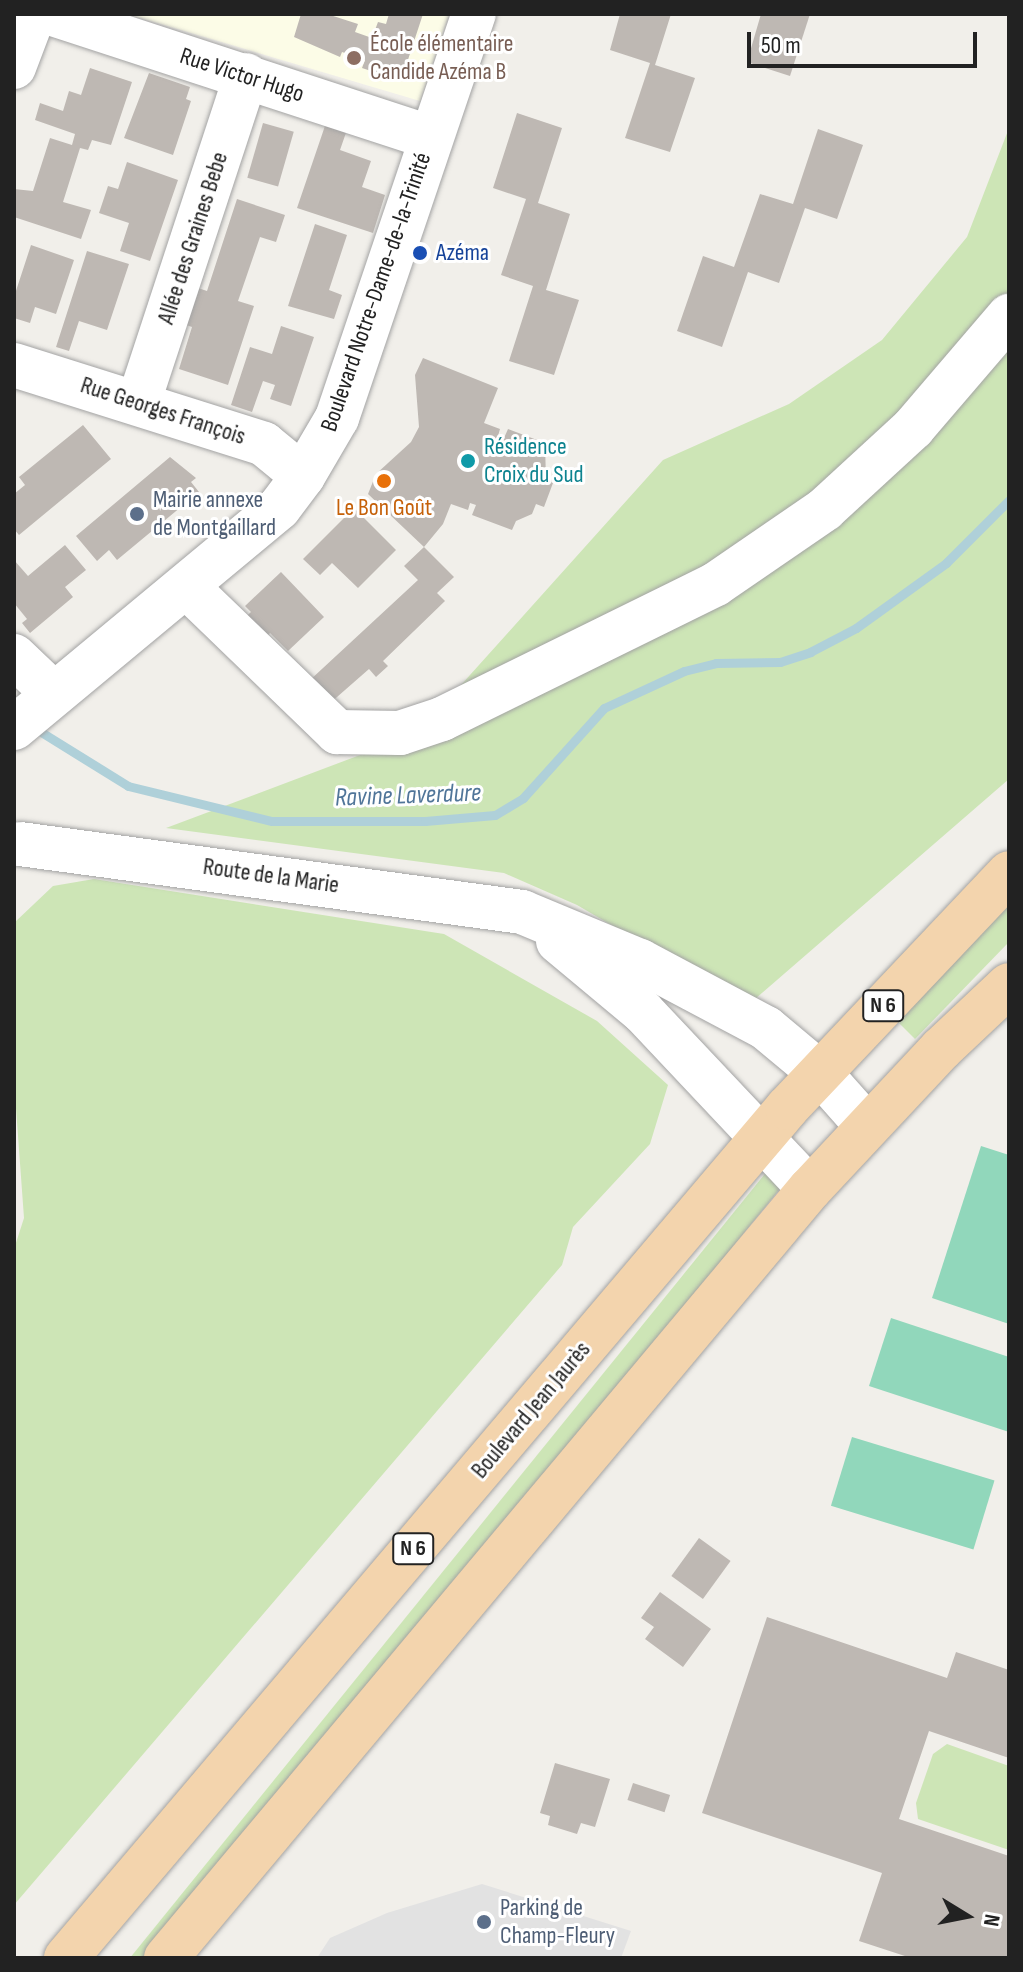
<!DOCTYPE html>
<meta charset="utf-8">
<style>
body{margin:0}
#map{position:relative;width:1023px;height:1972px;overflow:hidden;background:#f1efea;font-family:"Sofia Sans Condensed",sans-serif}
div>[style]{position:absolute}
.education>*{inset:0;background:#fcfce7}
.grass>*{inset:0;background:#cde5b6;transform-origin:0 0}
.pitch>*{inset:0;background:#91d7bb;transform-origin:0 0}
.parking>*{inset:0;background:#e2e2e2}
.stream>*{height:9px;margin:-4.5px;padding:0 4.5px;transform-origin:4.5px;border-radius:4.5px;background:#afd0d9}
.building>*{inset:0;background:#beb8b3;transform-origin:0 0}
.roads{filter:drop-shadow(0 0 2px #a3a3a3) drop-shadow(0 0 2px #a3a3a3)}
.minor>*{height:44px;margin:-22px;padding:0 22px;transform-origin:22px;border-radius:22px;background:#fff}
.major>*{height:44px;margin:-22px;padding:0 22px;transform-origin:22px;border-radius:22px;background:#f3d4ad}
.dots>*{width:22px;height:22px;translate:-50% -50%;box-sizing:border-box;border:4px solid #fff;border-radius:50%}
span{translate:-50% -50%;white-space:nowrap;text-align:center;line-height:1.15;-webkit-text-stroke:6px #fff;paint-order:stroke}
.shield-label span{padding:2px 6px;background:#fff;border:2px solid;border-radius:6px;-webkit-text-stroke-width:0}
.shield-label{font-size:22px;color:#222;font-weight:700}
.education-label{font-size:24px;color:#785e54}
.left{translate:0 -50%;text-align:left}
.street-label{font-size:24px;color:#222}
.transit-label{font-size:24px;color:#164399}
.culture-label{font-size:24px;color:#0d838f}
.service-label{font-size:24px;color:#4e5e75}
.food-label{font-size:24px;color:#c56008}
.water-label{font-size:26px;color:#507599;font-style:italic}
.frame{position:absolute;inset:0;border:16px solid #222;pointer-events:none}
.north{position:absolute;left:927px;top:1876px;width:80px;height:80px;-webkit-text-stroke:6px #fff;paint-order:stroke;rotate:100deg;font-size:22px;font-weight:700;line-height:32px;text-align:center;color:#222}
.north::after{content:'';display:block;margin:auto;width:28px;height:36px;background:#222;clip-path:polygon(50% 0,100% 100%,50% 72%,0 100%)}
.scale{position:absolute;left:747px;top:32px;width:230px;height:36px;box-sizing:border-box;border:4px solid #222;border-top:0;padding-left:10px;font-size:24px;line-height:28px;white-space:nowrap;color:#222;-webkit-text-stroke:6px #fff;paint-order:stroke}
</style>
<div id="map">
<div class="education">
<i style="clip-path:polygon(127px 14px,449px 14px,420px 101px)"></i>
</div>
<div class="grass">
<i style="clip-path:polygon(1009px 128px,1009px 779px,748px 1005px,577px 905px,504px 873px,166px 828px,360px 755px,452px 695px,663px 460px,789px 404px,882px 340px,967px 237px)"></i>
<i style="clip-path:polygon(94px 879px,444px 934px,597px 1021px,668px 1085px,650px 1144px,573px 1227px,562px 1265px,14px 1905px,14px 1249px,24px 1218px,14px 1081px,14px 923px,53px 886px)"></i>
<i style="clip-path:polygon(1009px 903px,1009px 942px,915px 1039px,891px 1015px)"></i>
<i style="left:768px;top:1170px;width:21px;height:1032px;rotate:39deg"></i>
<i style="clip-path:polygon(947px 1744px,1009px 1766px,1009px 1850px,918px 1819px,916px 1803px,933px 1754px)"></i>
</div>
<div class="pitch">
<i style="clip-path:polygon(981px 1146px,1009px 1155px,1009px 1324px,932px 1298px)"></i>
<i style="clip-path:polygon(891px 1318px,1009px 1357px,1009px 1432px,869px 1386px)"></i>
<i style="left:852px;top:1437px;width:149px;height:72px;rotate:17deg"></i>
</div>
<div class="parking">
<i style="clip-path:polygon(482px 1884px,631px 1931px,621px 1958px,317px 1958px,330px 1938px,387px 1913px)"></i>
</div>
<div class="stream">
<i style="left:33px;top:727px;width:112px;rotate:31.8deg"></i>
<i style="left:128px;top:786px;width:148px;rotate:13.7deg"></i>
<i style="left:272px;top:821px;width:153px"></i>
<i style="left:425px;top:821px;width:70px;rotate:-4.9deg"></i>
<i style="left:495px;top:815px;width:33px;rotate:-31deg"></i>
<i style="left:523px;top:798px;width:121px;rotate:-48deg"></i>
<i style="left:604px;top:708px;width:88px;rotate:-24.8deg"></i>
<i style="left:684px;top:671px;width:33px;rotate:-14deg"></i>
<i style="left:716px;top:663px;width:64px;rotate:-0.9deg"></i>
<i style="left:780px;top:662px;width:32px;rotate:-18deg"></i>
<i style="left:810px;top:652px;width:52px;rotate:-27.6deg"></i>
<i style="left:856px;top:628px;width:111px;rotate:-35.8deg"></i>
<i style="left:946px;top:563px;width:89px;rotate:-45deg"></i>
</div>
<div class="building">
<i style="clip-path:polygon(301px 14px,327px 14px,358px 24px,355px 32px,372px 38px,378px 22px,386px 24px,389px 14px,423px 14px,401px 81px,362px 68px,365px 60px,342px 52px,340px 57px,294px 37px)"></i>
<i style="clip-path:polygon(620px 14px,671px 14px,655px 65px,695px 78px,670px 152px,625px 138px,650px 63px,610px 50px)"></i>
<i style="clip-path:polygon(761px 14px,810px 14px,790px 76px,747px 62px)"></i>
<i style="clip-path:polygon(90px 68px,132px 82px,111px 145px,92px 140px,88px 150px,80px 148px,63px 202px,91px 210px,81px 239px,14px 217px,14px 189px,33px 191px,50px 138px,72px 145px,75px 134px,35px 120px,40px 103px,63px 111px,69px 91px,81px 95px)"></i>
<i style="clip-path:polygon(149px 73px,190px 87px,186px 99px,191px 101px,173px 155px,124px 138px)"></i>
<i style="clip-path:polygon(517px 113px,562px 128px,538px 203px,570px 214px,546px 290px,579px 300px,554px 375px,509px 361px,533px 286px,501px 275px,526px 199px,493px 188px)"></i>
<i style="clip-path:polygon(327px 120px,348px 127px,340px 150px,371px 161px,362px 187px,385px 195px,373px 233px,297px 208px)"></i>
<i style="left:263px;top:123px;width:32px;height:57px;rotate:16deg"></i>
<i style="clip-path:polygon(818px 129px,863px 145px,837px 219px,805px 208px,779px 283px,748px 272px,722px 347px,677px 331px,703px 256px,734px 267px,760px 194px,793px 204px)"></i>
<i style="clip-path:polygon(127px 162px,178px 180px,150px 261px,120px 251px,129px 223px,99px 213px,108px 186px,118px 189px)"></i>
<i style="clip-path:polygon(237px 199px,285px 215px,276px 242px,260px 237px,238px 301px,254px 306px,228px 385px,179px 369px,192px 327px,175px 321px,186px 284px,207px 291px)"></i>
<i style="clip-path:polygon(315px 224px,347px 235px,329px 290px,342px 295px,334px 319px,288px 306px)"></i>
<i style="clip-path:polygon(31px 245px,74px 260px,56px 314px,35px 307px,30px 323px,14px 318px,14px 297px)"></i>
<i style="clip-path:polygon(87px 251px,129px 264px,107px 330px,79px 321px,69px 351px,56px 347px)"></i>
<i style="clip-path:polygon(281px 326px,314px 337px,291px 406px,270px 399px,275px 385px,263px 381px,252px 412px,231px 405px,250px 347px,272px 354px)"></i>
<i style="clip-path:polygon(423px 358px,498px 388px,484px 423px,500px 429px,498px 436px,504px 438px,508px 429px,545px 443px,546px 480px,553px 483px,544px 507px,536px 504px,532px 514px,516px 521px,512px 530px,472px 515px,476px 505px,470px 503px,468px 510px,451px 504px,443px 524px,424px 547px,368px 494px,376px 474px,411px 442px,419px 427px,415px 375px)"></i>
<i style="clip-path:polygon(83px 425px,111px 459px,19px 535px,14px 529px,14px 494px,25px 485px,19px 477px)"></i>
<i style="clip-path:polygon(170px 457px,196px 478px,191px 482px,199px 492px,117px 560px,109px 550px,97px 561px,76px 536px)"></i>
<i style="clip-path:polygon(354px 508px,396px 550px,358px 588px,332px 563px,320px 575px,303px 559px)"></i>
<i style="clip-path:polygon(65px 545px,86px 570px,65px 587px,73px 597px,30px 633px,22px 623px,27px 619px,14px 603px,14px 560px,28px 576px)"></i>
<i style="clip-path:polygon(424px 547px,454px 577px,437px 593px,445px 601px,383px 661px,388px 666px,376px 677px,369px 669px,329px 704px,309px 681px,418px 580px,404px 566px)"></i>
<i style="clip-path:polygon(281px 572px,324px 617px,288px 651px,270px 633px,258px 645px,238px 624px,251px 612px,245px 606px)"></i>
<i style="left:699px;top:1538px;width:39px;height:47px;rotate:36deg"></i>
<i style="clip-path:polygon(660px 1592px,711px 1629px,683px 1667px,645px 1639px,654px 1627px,641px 1618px)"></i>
<i style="clip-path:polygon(767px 1617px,947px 1678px,956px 1652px,1009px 1670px,1009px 1758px,929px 1731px,899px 1819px,1009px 1856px,1009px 1958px,911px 1958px,859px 1941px,882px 1873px,702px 1813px)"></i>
<i style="clip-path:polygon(555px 1763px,610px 1779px,595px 1827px,581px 1823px,577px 1834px,548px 1825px,550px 1816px,540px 1813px)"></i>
<i style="left:633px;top:1783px;width:39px;height:18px;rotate:18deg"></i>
</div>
<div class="roads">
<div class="minor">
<i style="left:53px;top:14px;width:397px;rotate:18.1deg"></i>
<i style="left:14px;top:67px;width:57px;rotate:-69.3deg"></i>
<i style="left:14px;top:365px;width:262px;rotate:17.5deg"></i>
<i style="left:264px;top:444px;width:50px;rotate:39.4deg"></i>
<i style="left:139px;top:401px;width:343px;rotate:-71.8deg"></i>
<i style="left:187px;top:587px;width:209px;rotate:44deg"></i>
<i style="left:337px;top:732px;width:63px;rotate:0.9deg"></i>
<i style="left:400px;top:733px;width:44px;rotate:-18.4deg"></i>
<i style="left:442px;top:719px;width:305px;rotate:-26.2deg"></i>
<i style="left:716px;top:584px;width:132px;rotate:-34.5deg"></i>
<i style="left:825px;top:509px;width:120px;rotate:-42.6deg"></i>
<i style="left:913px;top:428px;width:148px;rotate:-49.4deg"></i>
<i style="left:14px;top:656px;width:55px;rotate:43.5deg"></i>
<i style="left:14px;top:728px;width:344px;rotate:-39.7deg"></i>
<i style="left:279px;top:508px;width:40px;rotate:-53deg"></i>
<i style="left:303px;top:476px;width:67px;rotate:-59.6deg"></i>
<i style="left:337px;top:418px;width:427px;rotate:-71.3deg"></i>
<i style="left:20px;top:844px;width:507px;rotate:7.71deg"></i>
<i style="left:522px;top:912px;width:128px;rotate:22.6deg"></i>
<i style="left:640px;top:961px;width:143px;rotate:28deg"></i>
<i style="left:766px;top:1028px;width:70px;rotate:39.8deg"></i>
<i style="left:820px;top:1073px;width:71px;rotate:48.4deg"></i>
<i style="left:558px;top:941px;width:111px;rotate:39.9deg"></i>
<i style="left:643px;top:1012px;width:243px;rotate:46.7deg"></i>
</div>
<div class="major">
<i style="left:66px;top:1958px;width:1115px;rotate:-49.69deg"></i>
<i style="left:787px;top:1108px;width:323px;rotate:-46.6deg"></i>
<i style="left:166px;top:1958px;width:1003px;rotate:-50.06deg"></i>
<i style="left:810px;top:1189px;width:192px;rotate:-46.9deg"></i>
<i style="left:941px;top:1049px;width:93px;rotate:-43.3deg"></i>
</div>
</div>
<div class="dots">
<i style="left:354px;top:58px;background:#8d6e63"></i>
<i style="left:420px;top:253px;background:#1a4fb4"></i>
<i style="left:468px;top:461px;background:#0f9aa8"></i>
<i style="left:384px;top:481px;background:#e8710a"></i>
<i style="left:137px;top:514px;background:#5c6f8a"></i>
<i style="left:484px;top:1922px;background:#5c6f8a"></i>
</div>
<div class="shield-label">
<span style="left:883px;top:1006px">N 6</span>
<span style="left:413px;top:1549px">N 6</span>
</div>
<div class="education-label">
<span class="left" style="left:370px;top:58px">École élémentaire<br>Candide Azéma B</span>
</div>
<div class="street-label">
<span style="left:242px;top:75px;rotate:18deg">Rue Victor Hugo</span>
<span style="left:193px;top:238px;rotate:-72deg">Allée des Graines Bebe</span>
<span style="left:376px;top:292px;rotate:-71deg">Boulevard Notre-Dame-de-la-Trinité</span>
<span style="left:163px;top:411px;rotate:18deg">Rue Georges François</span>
<span style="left:271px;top:876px;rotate:8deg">Route de la Marie</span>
<span style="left:531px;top:1410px;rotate:-50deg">Boulevard Jean Jaurès</span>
</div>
<div class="transit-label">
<span class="left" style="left:436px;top:253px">Azéma</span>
</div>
<div class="culture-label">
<span class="left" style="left:484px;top:461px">Résidence<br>Croix du Sud</span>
</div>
<div class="service-label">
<span class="left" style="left:153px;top:514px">Mairie annexe<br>de Montgaillard</span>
<span class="left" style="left:500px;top:1922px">Parking de<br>Champ-Fleury</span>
</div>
<div class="food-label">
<span style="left:384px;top:508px">Le Bon Goût</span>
</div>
<div class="water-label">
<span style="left:408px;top:796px;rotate:-2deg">Ravine Laverdure</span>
</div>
<div class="frame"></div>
<div class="north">N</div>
<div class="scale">50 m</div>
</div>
